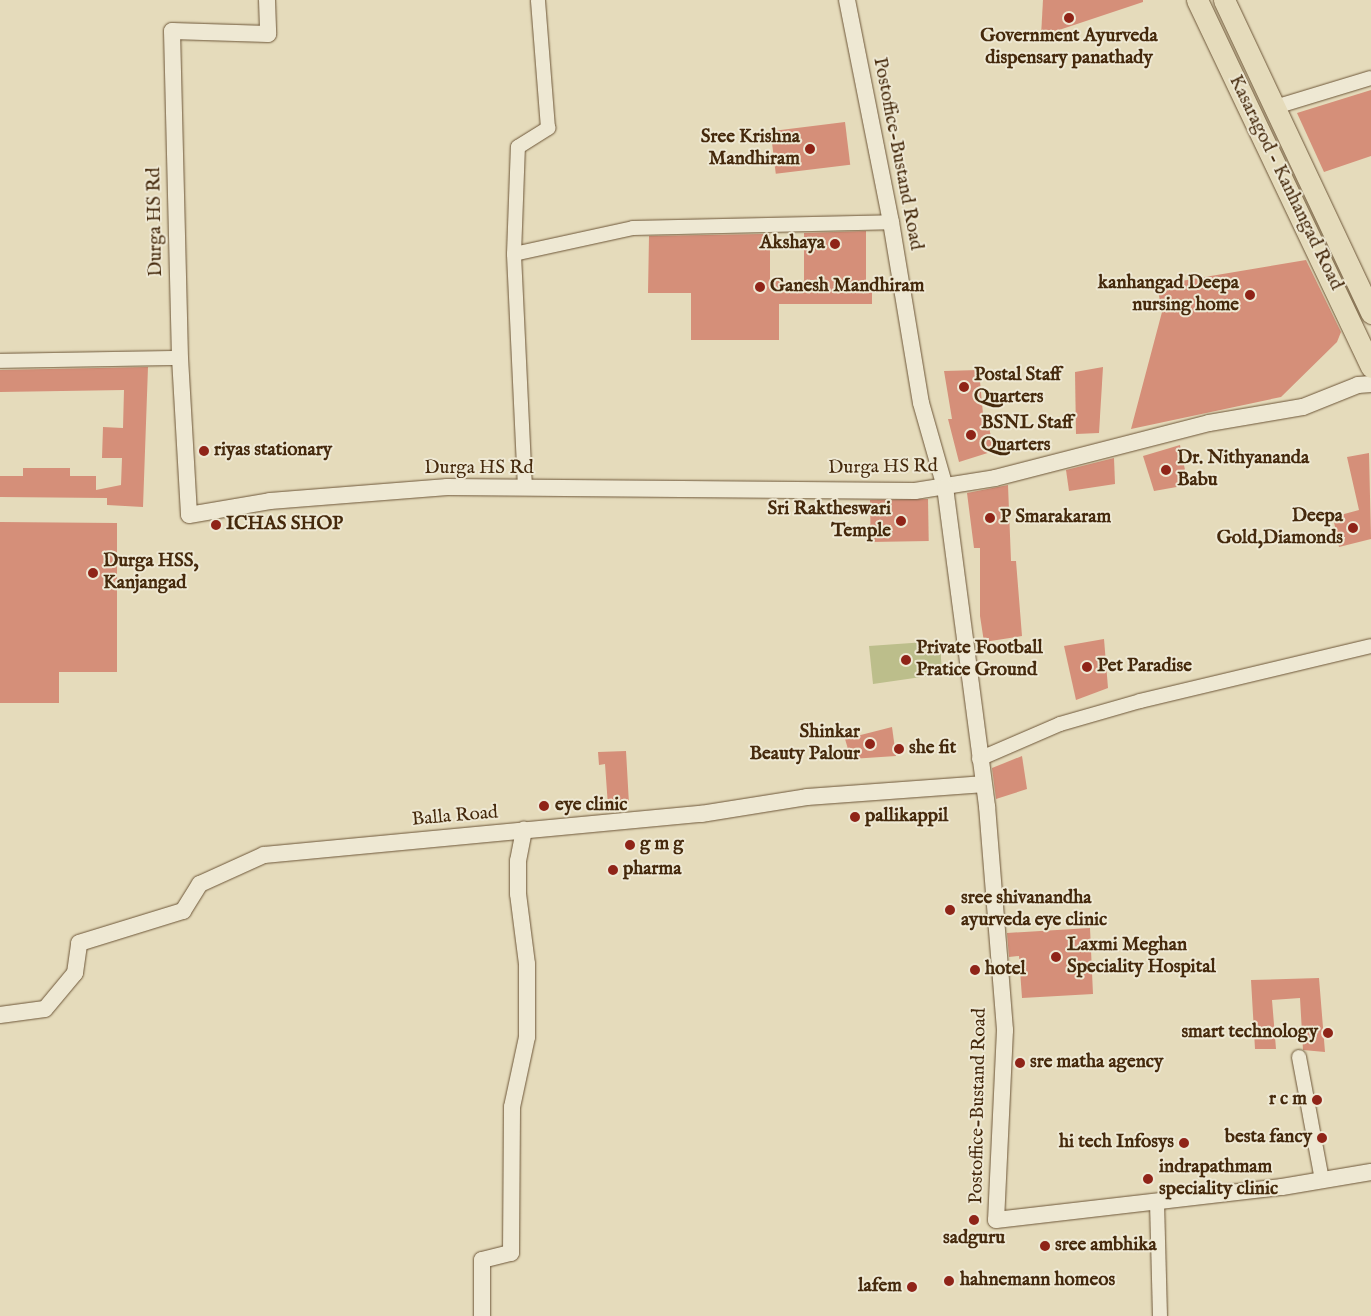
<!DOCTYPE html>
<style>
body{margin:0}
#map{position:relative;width:1371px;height:1316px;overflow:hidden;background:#e5dbbb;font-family:"IM FELL English",serif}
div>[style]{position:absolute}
.green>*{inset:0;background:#bcbe8b}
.building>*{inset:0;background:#d58f79;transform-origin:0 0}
.roads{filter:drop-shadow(0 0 1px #6d5638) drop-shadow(0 0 1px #6d5638)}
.minor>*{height:14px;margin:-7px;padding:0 7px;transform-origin:7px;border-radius:7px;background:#eee8d3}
.tertiary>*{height:16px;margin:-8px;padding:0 8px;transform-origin:8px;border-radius:8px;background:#eee8d3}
.primary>*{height:21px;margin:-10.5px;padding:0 10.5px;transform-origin:10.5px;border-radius:10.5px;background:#e5dbbb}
.dots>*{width:14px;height:14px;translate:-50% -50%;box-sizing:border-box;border:2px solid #eee8d3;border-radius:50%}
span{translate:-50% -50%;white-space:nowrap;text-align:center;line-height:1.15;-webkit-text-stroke:4px #eee8d3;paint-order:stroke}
.poi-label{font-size:19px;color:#45290c;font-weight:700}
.right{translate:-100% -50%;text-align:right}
.left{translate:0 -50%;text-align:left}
.street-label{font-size:19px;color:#45290c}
</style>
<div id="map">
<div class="green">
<i style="clip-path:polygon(940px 641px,942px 674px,873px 684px,869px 646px)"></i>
</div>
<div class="building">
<i style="clip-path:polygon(1043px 0,1143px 0,1143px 2px,1041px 36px)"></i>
<i style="clip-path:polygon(1371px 90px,1371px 156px,1324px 172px,1297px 113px)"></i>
<i style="left:845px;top:122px;width:43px;height:75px;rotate:83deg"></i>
<i style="clip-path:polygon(866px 231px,866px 281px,872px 281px,872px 304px,779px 304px,779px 340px,691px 340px,691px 293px,648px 293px,649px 236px,770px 234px,770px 281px,804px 281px,804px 233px)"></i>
<i style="clip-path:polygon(1306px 260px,1341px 332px,1337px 342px,1281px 397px,1131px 429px,1162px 312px,1157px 285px)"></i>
<i style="clip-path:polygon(148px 367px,143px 507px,107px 505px,107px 498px,0 497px,0 476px,23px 476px,23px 468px,70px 468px,70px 476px,96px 476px,96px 490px,121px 485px,122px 458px,102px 458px,103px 427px,123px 428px,124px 390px,0 392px,0 370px)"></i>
<i style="clip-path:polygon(1103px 367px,1099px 433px,1076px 434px,1075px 372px)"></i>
<i style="clip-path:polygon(979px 370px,983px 414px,986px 413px,994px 451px,959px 462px,948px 419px,952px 419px,944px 371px)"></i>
<i style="clip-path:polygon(1180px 445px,1188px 485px,1154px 491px,1143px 456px)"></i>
<i style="clip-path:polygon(1369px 453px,1371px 539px,1339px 547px,1333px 517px,1359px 510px,1347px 457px)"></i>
<i style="clip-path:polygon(1114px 458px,1115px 484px,1069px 491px,1066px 470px)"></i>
<i style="clip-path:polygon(1008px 485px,1011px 561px,1016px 561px,1022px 636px,984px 642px,980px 616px,980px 548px,974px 548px,967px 493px)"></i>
<i style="left:928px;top:499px;width:42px;height:58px;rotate:89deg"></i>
<i style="clip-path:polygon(0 522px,117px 523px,117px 672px,59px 672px,59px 703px,0 703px)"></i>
<i style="clip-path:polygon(1104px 639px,1108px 688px,1076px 700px,1064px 646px)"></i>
<i style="clip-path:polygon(892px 727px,896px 756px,851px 759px,845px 739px)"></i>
<i style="clip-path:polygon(626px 751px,629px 804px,608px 806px,605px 764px,599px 765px,598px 752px)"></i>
<i style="clip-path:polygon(1022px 756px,1027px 789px,996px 799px,992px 768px)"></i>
<i style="clip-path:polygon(1090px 928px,1093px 994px,1022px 998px,1019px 956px,1009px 957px,1007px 933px)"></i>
<i style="clip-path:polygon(1319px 978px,1325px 1052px,1303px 1050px,1300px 998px,1272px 1000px,1276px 1049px,1255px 1049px,1251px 980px)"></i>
</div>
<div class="roads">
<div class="minor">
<i style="left:1272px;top:108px;width:103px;rotate:-16.9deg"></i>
<i style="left:514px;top:254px;width:122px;rotate:-12.3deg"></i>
<i style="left:633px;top:228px;width:258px;rotate:-1.3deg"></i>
<i style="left:0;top:361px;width:180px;rotate:-1deg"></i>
<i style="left:525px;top:488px;width:234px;rotate:-92.7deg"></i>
<i style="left:514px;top:254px;width:107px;rotate:-87.9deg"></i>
<i style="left:518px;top:147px;width:36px;rotate:-32deg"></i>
<i style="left:548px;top:128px;width:128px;rotate:-94.5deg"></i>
<i style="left:979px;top:759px;width:88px;rotate:-23.4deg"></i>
<i style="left:1060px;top:724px;width:83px;rotate:-16deg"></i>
<i style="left:1140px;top:701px;width:237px;rotate:-13.4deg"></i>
<i style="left:1299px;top:1057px;width:125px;rotate:79.4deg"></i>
<i style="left:1157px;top:1202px;width:114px;rotate:88.5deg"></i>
</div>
<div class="tertiary">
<i style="left:267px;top:0;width:34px;rotate:88deg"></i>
<i style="left:268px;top:34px;width:96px;rotate:-178.2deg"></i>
<i style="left:172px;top:31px;width:327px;rotate:88.6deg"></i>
<i style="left:180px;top:358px;width:157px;rotate:86.7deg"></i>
<i style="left:189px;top:515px;width:82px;rotate:-9.8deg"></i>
<i style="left:270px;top:501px;width:178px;rotate:-4.5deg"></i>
<i style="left:447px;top:487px;width:468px;rotate:0.5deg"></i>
<i style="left:915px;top:491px;width:81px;rotate:-9.2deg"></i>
<i style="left:995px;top:478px;width:221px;rotate:-14.4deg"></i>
<i style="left:1209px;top:423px;width:95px;rotate:-9.7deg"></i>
<i style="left:1303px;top:407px;width:59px;rotate:-21.8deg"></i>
<i style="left:1358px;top:385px;width:13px;rotate:-4deg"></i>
<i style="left:847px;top:0;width:226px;rotate:78.8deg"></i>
<i style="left:891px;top:222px;width:183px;rotate:80.6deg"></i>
<i style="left:921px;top:403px;width:87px;rotate:74.1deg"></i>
<i style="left:945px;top:487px;width:322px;rotate:82.5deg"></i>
<i style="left:987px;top:806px;width:225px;rotate:85.4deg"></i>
<i style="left:1005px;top:1030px;width:190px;rotate:92.7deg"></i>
<i style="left:996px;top:1220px;width:288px;rotate:-6.6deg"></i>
<i style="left:1282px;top:1187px;width:90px;rotate:-9.6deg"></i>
<i style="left:0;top:1015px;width:45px;rotate:-7.6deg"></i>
<i style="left:45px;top:1009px;width:47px;rotate:-50.2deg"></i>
<i style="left:75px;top:973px;width:30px;rotate:-82deg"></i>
<i style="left:79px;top:943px;width:109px;rotate:-17.1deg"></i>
<i style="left:183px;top:911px;width:32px;rotate:-58deg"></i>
<i style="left:200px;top:884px;width:70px;rotate:-24.4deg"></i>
<i style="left:264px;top:855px;width:439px;rotate:-5.4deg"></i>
<i style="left:701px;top:814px;width:107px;rotate:-9.1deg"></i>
<i style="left:807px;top:797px;width:175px;rotate:-4.2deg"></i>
<i style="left:482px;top:1316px;width:56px;rotate:-90deg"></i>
<i style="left:482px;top:1260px;width:30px;rotate:-14deg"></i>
<i style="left:511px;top:1253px;width:146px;rotate:-89.6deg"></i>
<i style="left:512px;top:1107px;width:72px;rotate:-77.9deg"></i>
<i style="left:527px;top:1037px;width:73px;rotate:-90deg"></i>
<i style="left:527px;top:964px;width:71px;rotate:-97.3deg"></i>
<i style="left:518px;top:894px;width:33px;rotate:-90deg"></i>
<i style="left:518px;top:861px;width:32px;rotate:-79deg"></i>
</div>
<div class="primary">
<i style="left:1197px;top:0;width:406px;rotate:64.6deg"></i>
<i style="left:1224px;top:0;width:346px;rotate:64.8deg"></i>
</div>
</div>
<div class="dots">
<i style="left:1069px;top:18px;background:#8f2418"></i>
<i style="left:810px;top:149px;background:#8f2418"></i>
<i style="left:835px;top:244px;background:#8f2418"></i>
<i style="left:760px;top:287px;background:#8f2418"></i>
<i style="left:1250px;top:295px;background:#8f2418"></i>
<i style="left:964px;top:387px;background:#8f2418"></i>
<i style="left:971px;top:435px;background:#8f2418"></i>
<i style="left:204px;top:451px;background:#8f2418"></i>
<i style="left:1166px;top:470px;background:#8f2418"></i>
<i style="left:990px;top:518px;background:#8f2418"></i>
<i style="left:901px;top:521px;background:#8f2418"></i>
<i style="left:216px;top:525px;background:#8f2418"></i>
<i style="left:1353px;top:528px;background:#8f2418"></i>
<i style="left:93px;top:573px;background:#8f2418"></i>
<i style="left:906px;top:660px;background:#8f2418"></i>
<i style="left:1087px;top:667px;background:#8f2418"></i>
<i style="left:870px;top:744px;background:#8f2418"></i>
<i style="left:899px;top:749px;background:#8f2418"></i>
<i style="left:544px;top:806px;background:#8f2418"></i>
<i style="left:855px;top:817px;background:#8f2418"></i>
<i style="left:630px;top:845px;background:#8f2418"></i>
<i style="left:613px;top:870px;background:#8f2418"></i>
<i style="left:950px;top:910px;background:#8f2418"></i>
<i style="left:1056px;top:957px;background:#8f2418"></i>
<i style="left:975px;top:970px;background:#8f2418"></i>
<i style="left:1328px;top:1033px;background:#8f2418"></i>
<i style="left:1020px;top:1063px;background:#8f2418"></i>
<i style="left:1317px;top:1100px;background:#8f2418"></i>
<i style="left:1322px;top:1138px;background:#8f2418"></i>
<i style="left:1184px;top:1143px;background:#8f2418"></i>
<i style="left:1148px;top:1179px;background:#8f2418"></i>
<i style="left:974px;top:1220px;background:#8f2418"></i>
<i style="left:1045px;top:1246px;background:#8f2418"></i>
<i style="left:949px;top:1281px;background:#8f2418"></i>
<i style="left:912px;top:1287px;background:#8f2418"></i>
</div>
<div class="poi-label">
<span style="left:1069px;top:48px">Government Ayurveda<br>dispensary panathady</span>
<span class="right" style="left:800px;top:149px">Sree Krishna<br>Mandhiram</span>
<span class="right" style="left:825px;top:244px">Akshaya</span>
<span class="right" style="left:1239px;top:295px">kanhangad Deepa<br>nursing home</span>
<span class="left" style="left:770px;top:287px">Ganesh Mandhiram</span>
<span class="left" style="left:974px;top:387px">Postal Staff<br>Quarters</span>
<span class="left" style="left:981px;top:435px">BSNL Staff<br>Quarters</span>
<span class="left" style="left:214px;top:451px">riyas stationary</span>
<span class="left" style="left:1177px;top:470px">Dr. Nithyananda<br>Babu</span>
<span class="right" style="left:891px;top:521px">Sri Raktheswari<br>Temple</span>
<span class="right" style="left:1343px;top:528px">Deepa<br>Gold,Diamonds</span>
<span class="left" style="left:1000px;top:518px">P Smarakaram</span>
<span class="left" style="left:226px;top:525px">ICHAS SHOP</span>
<span class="left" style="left:103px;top:573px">Durga HSS,<br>Kanjangad</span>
<span class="left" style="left:916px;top:660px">Private Football<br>Pratice Ground</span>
<span class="left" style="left:1097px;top:667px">Pet Paradise</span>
<span class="right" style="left:860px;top:744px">Shinkar<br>Beauty Palour</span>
<span class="left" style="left:909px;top:749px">she fit</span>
<span class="left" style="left:555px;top:806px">eye clinic</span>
<span class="left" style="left:865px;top:817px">pallikappil</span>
<span class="left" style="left:640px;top:845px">g m g</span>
<span class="left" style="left:623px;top:870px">pharma</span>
<span class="left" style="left:961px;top:910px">sree shivanandha<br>ayurveda eye clinic</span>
<span class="left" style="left:1067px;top:957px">Laxmi Meghan<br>Speciality Hospital</span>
<span class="left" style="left:985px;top:970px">hotel</span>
<span class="right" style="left:1318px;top:1033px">smart technology</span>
<span class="left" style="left:1030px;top:1063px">sre matha agency</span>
<span class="right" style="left:1307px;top:1100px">r c m</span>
<span class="right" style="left:1312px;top:1138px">besta fancy</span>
<span class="right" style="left:1174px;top:1143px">hi tech Infosys</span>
<span class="left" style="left:1159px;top:1179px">indrapathmam<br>speciality clinic</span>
<span style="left:974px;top:1239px">sadguru</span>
<span class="left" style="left:1055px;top:1246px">sree ambhika</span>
<span class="left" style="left:960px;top:1281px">hahnemann homeos</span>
<span class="right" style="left:902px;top:1287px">lafem</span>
</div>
<div class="street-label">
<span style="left:897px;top:154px;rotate:79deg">Postoffice-Bustand Road</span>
<span style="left:1285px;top:183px;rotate:64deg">Kasaragod - Kanhangad Road</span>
<span style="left:156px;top:222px;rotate:-91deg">Durga HS Rd</span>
<span style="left:883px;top:468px;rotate:-1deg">Durga HS Rd</span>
<span style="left:479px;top:469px">Durga HS Rd</span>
<span style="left:455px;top:817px;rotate:-5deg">Balla Road</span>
<span style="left:979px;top:1106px;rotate:-89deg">Postoffice-Bustand Road</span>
</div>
</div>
